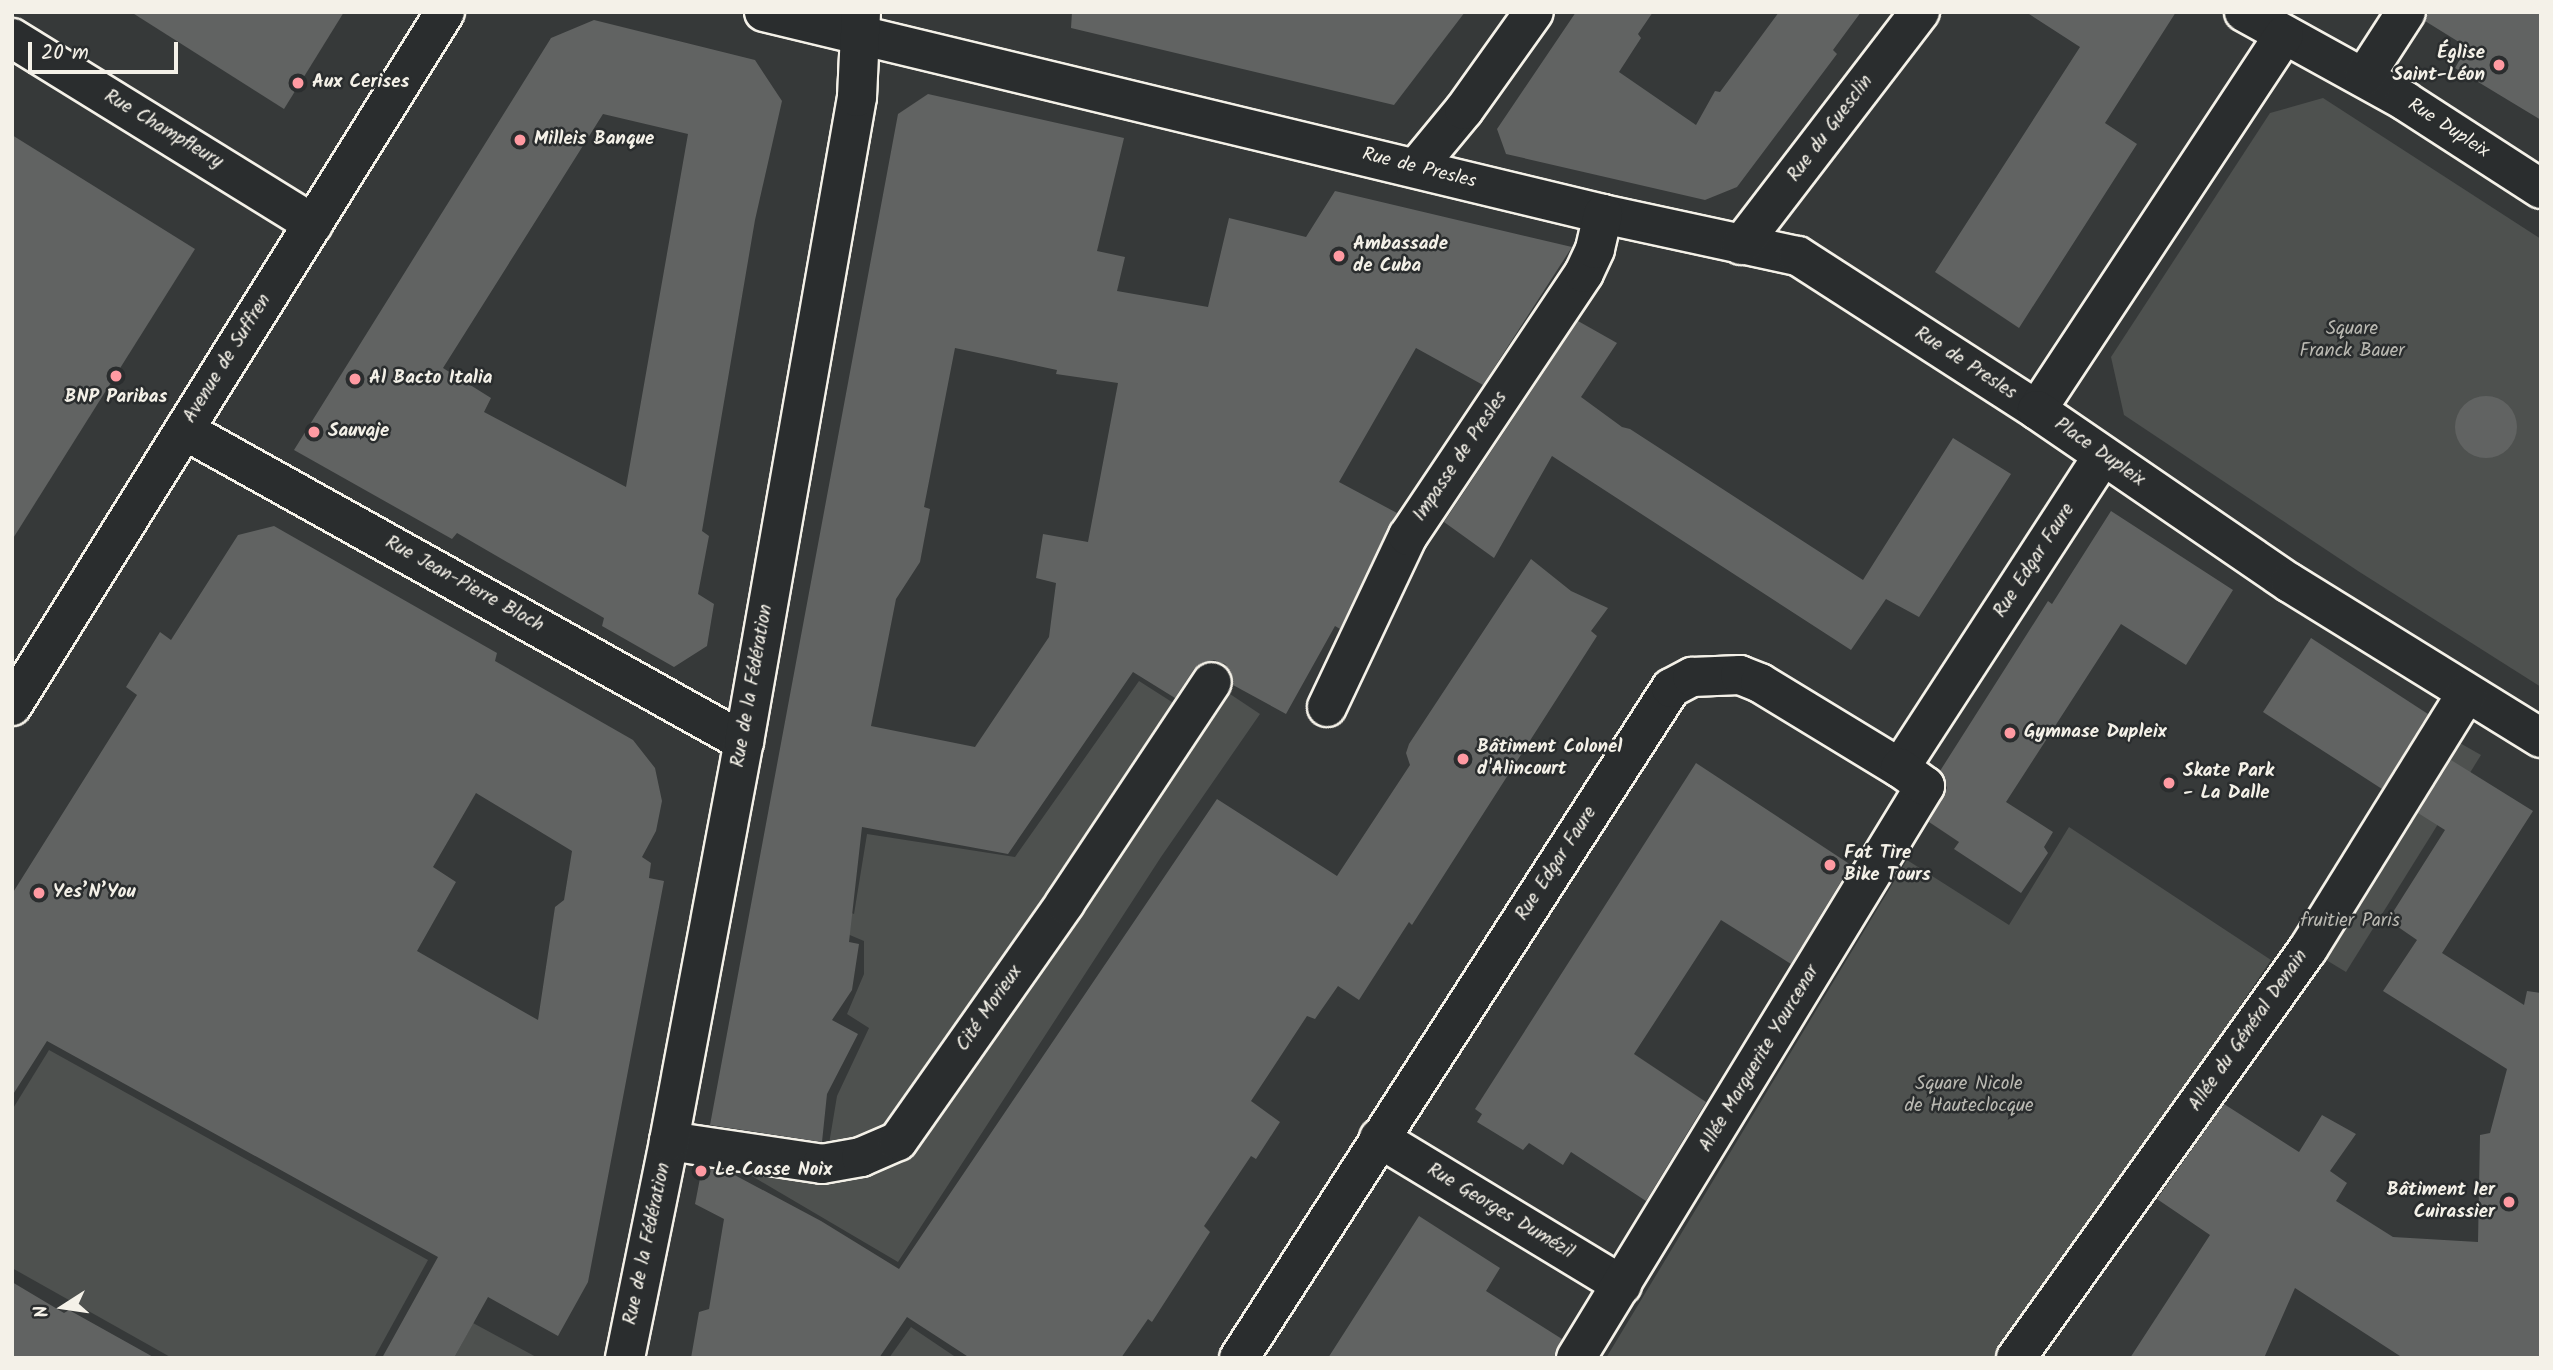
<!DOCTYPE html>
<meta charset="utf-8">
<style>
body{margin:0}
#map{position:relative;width:2553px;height:1370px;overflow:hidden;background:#363939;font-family:Kalam,sans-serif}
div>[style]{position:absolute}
.green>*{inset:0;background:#4e514f}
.building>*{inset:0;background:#616362}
.round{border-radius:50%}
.roads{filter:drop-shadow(2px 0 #f4f1e8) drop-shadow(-2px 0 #f4f1e8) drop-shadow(0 2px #f4f1e8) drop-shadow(0 -2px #f4f1e8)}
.minor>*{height:38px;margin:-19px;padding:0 19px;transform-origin:19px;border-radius:19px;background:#2a2d2e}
.major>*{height:38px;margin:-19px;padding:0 19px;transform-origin:19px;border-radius:19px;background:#2a2d2e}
.dots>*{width:19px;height:19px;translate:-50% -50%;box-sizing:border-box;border:4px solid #2a2d2e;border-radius:50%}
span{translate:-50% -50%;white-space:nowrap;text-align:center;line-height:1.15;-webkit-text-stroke:5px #2a2d2e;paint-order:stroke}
.poi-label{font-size:19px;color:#f4f1e8;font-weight:700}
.right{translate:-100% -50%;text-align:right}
.left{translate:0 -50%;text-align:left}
.street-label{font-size:19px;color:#f4f1e8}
.park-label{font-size:19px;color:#bab9b2}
.frame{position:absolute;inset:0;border:14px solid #f4f1e8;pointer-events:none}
.north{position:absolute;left:28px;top:1272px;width:70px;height:70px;-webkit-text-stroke:5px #2a2d2e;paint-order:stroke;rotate:258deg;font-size:19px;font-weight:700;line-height:28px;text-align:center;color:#f4f1e8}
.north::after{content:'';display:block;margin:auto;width:24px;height:32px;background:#f4f1e8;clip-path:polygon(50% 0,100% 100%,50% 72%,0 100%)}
.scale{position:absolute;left:28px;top:42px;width:150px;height:32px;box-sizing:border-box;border:4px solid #f4f1e8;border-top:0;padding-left:9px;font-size:21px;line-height:24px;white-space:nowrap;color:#f4f1e8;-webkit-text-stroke:5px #2a2d2e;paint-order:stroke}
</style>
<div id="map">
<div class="green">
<i style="clip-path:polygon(2323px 98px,2541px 239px,2541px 687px,2358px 571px,2124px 415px,2111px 357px,2270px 113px)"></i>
<i style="clip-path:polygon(1139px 681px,1186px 711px,1218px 686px,1260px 714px,1161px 857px,898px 1262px,728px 1162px,828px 1150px,837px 1096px,869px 1028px,847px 1014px,864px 974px,864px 941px,845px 933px,840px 908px,854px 914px,867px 834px,1015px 857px)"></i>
<i style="clip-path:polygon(2444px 734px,2481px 755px,2346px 972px,2308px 949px)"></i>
<i style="clip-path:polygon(2069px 827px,2271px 960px,2003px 1358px,1606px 1358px,1907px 860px,2009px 925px)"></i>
<i style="clip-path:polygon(49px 1050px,428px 1260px,374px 1358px,172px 1358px,12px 1268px,12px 1110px)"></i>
<i style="clip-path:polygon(473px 1323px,538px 1358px,454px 1358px)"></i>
<i style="clip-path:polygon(911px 1327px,957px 1358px,889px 1358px)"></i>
</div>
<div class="building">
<i style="clip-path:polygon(131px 12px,344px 12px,284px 109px)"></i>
<i style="clip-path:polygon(1072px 12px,1465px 12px,1394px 105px,1071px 28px)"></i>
<i style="clip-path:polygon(1576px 12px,1653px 12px,1638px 34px,1641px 38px,1619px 72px,1696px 125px,1715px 91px,1720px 92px,1779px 12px,1861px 12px,1833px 50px,1837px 54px,1737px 187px,1705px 200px,1506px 154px,1497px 129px)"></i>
<i style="clip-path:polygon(2026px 12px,2176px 12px,2105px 123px,2137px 144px,2019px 328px,1935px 272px,2080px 47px)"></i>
<i style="clip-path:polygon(2428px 12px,2541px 12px,2541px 120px,2455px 68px,2467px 47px,2425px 21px)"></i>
<i style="clip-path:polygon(evenodd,594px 20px,755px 60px,782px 101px,755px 220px,702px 531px,709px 536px,698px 594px,714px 604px,707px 646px,674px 667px,602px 626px,604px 618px,457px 533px,452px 539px,294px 450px,551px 38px,594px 20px,603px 114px,688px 134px,626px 487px,484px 412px,491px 398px,443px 368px,603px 114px)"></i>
<i style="clip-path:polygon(evenodd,928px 94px,1124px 138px,1097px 251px,1125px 257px,1117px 291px,1208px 307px,1229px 218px,1306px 237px,1335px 191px,1572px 247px,1483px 385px,1416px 348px,1339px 482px,1397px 513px,1340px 629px,1335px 626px,1286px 714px,1233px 685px,1231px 672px,1225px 664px,1214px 660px,1203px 662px,1194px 669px,1175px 698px,1133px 672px,1008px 854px,862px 827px,849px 942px,859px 944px,852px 990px,832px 1020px,858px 1034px,827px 1094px,822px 1142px,710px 1125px,898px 114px,928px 94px,955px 348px,1057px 370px,1056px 374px,1118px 383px,1088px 542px,1043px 534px,1036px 578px,1056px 583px,1049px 637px,975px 747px,871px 726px,896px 599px,920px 562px,930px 509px,924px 507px,955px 348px)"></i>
<i style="clip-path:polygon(12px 135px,195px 249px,12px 540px)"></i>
<i style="clip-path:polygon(1578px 321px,1617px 343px,1581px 397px,1622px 427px,1630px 429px,1863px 580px,1953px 438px,2011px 474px,1919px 617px,1886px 599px,1851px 650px,1552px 456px,1494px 558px,1444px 522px)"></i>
<i class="round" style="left:2455px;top:396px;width:62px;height:62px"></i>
<i style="clip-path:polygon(2111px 511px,2233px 590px,2186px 665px,2121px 624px,2006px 802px,2053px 832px,2044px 847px,2048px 853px,2021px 893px,1954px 849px,1959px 842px,1929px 822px,1947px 788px,1940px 771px,2048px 601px,2052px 604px)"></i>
<i style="clip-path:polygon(evenodd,274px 526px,497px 653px,495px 661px,633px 740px,655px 768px,662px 801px,656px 831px,642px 857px,651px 863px,649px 878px,664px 881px,588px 1282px,558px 1336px,488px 1297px,454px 1358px,382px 1358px,438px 1257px,47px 1041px,12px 1096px,12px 894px,137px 695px,126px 687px,160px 632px,171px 640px,238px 535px,274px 526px,476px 793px,572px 851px,564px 900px,555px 907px,538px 1020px,417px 951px,456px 882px,433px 867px,476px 793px)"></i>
<i style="clip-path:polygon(1531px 559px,1571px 591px,1608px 608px,1591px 631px,1597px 636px,1412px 925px,1409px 922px,1359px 1000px,1338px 986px,1315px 1019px,1307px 1016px,1251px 1101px,1280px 1122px,1256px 1159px,1251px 1156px,1204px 1226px,1210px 1232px,1152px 1322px,1148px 1319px,1121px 1358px,970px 1358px,907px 1317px,879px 1358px,691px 1358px,699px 1312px,709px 1309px,724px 1219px,695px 1204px,702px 1168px,729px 1172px,821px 1221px,899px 1269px,1217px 799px,1337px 876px,1410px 765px,1406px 753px,1409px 744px)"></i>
<i style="clip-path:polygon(2311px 638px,2428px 714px,2382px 789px,2263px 712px)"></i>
<i style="clip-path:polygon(2451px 760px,2533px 811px,2442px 953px,2524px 1005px,2527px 991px,2541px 993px,2541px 1358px,2403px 1358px,2295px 1288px,2264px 1358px,2130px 1358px,2210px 1235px,2157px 1199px,2224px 1104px,2299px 1152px,2322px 1115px,2356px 1134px,2330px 1171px,2347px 1183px,2336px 1201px,2393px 1237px,2478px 1242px,2480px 1135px,2490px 1133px,2507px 1069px,2383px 991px,2417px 940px,2388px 920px,2445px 830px,2418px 813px)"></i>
<i style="clip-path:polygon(1696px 763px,1851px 865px,1791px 964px,1721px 920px,1634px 1054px,1706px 1102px,1646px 1201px,1571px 1152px,1563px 1165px,1529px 1143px,1523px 1150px,1477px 1122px,1482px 1114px,1475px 1109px)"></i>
<i style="clip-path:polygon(1419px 1216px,1500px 1268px,1486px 1291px,1562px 1339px,1554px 1358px,1328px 1358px)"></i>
<i style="clip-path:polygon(12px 1282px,64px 1313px,69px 1310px,155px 1358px,12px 1358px)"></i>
</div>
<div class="roads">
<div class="minor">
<i style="left:764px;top:12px;width:863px;rotate:13.54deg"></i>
<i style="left:1603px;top:214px;width:199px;rotate:12.2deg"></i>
<i style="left:1798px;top:256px;width:284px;rotate:32.8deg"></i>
<i style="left:2244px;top:12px;width:184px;rotate:28.9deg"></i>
<i style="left:2405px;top:101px;width:162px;rotate:32.9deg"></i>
<i style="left:2284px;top:35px;width:449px;rotate:123.4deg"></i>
<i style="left:2037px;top:410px;width:306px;rotate:34.4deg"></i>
<i style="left:2290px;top:583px;width:295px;rotate:31.7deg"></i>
<i style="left:12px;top:38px;width:354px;rotate:31.7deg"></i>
<i style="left:2364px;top:77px;width:77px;rotate:-57.1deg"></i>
<i style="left:1416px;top:168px;width:75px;rotate:-50.4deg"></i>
<i style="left:1464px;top:110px;width:120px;rotate:-54.5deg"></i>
<i style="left:1741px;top:245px;width:294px;rotate:-52.5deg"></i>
<i style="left:184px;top:430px;width:641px;rotate:29.12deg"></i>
<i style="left:1327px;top:707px;width:189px;rotate:-64.7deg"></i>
<i style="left:1408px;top:536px;width:316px;rotate:-56.2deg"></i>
<i style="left:1584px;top:273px;width:26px;rotate:-65deg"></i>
<i style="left:1595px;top:249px;width:36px;rotate:-77deg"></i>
<i style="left:1379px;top:1138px;width:284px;rotate:31.2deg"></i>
<i style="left:669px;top:1141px;width:155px;rotate:8.5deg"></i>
<i style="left:822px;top:1164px;width:40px;rotate:-10deg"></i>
<i style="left:861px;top:1157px;width:40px;rotate:-23.4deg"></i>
<i style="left:898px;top:1141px;width:291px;rotate:-54.9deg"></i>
<i style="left:1065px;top:903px;width:265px;rotate:-56.4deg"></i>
<i style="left:625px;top:1358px;width:221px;rotate:-78.5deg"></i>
<i style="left:669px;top:1141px;width:406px;rotate:-79.4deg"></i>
<i style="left:744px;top:742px;width:655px;rotate:-80.06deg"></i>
<i style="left:857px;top:97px;width:85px;rotate:-87.3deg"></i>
<i style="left:1239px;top:1358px;width:797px;rotate:-57.19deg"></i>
<i style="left:1671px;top:688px;width:24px;rotate:-28deg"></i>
<i style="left:1692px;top:677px;width:48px;rotate:-2.4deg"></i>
<i style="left:1740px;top:675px;width:22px;rotate:22deg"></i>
<i style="left:1760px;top:683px;width:164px;rotate:31.3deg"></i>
<i style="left:1900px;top:768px;width:372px;rotate:-57deg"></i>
<i style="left:1576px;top:1358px;width:670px;rotate:-58.61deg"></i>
<i style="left:1925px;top:786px;width:31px;rotate:-144deg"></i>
<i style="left:2016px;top:1358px;width:503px;rotate:-54.48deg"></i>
<i style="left:2308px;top:949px;width:301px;rotate:-58.2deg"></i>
</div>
<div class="major">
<i style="left:12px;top:706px;width:818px;rotate:-58.04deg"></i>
</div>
</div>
<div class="dots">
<i style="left:2499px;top:65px;background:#ff9aa2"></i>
<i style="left:298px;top:83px;background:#ff9aa2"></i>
<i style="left:520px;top:140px;background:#ff9aa2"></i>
<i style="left:1339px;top:256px;background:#ff9aa2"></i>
<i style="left:116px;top:376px;background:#ff9aa2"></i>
<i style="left:355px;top:379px;background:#ff9aa2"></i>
<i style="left:314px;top:432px;background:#ff9aa2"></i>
<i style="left:2010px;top:733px;background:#ff9aa2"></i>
<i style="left:1463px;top:759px;background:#ff9aa2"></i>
<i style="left:2169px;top:783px;background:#ff9aa2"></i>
<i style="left:1830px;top:865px;background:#ff9aa2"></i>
<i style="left:39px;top:893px;background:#ff9aa2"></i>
<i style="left:701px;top:1171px;background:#ff9aa2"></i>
<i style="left:2509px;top:1202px;background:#ff9aa2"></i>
</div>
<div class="poi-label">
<span class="right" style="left:2485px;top:65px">Église<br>Saint-Léon</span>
<span class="left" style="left:312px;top:83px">Aux Cerises</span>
<span class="left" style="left:534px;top:140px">Milleis Banque</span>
<span class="left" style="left:1353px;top:256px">Ambassade<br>de Cuba</span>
<span class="left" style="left:369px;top:379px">Al Bacto Italia</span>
<span style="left:116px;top:398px">BNP Paribas</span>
<span class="left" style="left:328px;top:432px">Sauvaje</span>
<span class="left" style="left:2024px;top:733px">Gymnase Dupleix</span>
<span class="left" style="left:1477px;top:759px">Bâtiment Colonel<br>d'Alincourt</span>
<span class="left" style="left:2183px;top:783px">Skate Park<br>- La Dalle</span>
<span class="left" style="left:1844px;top:865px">Fat Tire<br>Bike Tours</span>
<span class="left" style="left:53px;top:893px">Yes’N’You</span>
<span class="left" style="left:715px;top:1171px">Le Casse Noix</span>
<span class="right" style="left:2495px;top:1202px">Bâtiment 1er<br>Cuirassier</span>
</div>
<div class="street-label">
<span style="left:1831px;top:129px;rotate:-53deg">Rue du Guesclin</span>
<span style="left:2448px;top:129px;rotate:33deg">Rue Dupleix</span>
<span style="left:163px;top:130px;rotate:31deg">Rue Champfleury</span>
<span style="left:1419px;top:169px;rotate:14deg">Rue de Presles</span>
<span style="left:228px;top:359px;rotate:-58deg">Avenue de Suffren</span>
<span style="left:1965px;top:364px;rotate:33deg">Rue de Presles</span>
<span style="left:2099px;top:453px;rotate:35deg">Place Dupleix</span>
<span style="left:1461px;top:457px;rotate:-56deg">Impasse de Presles</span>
<span style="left:2035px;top:561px;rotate:-57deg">Rue Edgar Faure</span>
<span style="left:464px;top:585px;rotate:29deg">Rue Jean-Pierre Bloch</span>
<span style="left:753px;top:686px;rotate:-80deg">Rue de la Fédération</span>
<span style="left:1557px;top:864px;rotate:-57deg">Rue Edgar Faure</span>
<span style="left:990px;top:1009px;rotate:-55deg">Cité Morieux</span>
<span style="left:2249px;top:1031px;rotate:-55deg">Allée du Général Denain</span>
<span style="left:1760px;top:1059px;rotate:-59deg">Allée Marguerite Yourcenar</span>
<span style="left:1500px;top:1212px;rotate:31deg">Rue Georges Dumézil</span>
<span style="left:648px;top:1244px;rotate:-78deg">Rue de la Fédération</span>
</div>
<div class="park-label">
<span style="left:2352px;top:341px">Square<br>Franck Bauer</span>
<span style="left:2350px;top:922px">fruitier Paris</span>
<span style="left:1969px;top:1096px">Square Nicole<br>de Hauteclocque</span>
</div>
<div class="frame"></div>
<div class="north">N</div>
<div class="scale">20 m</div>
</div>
